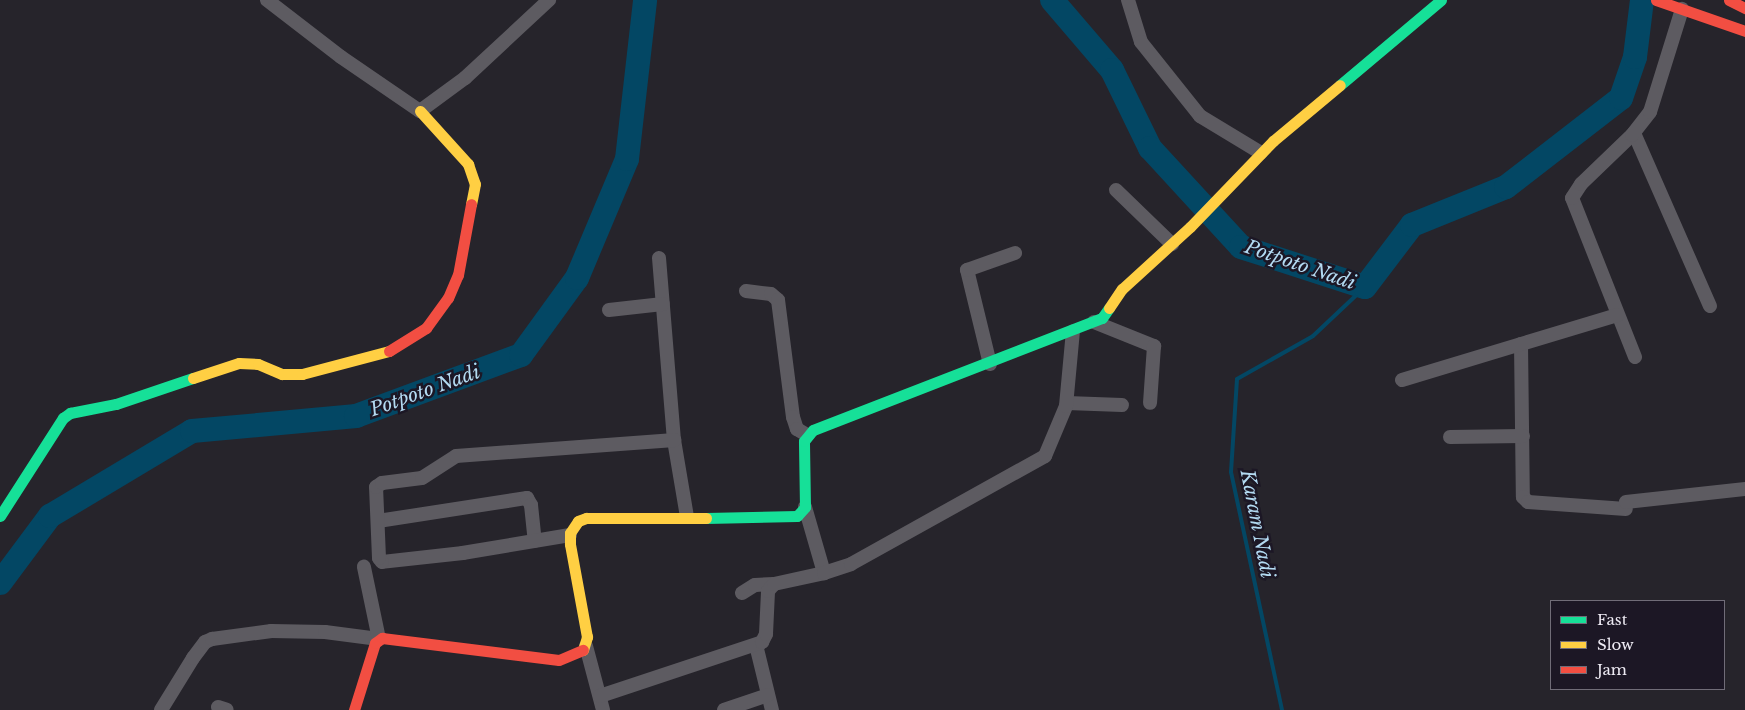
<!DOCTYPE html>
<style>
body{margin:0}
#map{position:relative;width:1745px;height:710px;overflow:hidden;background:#26242b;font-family:"Libre Baskerville",serif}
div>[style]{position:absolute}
.stream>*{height:4px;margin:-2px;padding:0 2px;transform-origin:2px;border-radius:2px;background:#034764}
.river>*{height:24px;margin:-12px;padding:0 12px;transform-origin:12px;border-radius:12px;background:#034764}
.street>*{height:14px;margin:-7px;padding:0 7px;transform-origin:7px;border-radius:7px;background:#5d5b61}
.fast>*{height:11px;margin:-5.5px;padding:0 5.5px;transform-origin:5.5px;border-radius:5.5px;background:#16e098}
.slow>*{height:11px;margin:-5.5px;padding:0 5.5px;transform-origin:5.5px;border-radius:5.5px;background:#ffcf43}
.jam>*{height:11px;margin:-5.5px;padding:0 5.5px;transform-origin:5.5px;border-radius:5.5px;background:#f24e42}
span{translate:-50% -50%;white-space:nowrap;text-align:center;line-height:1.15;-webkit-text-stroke:5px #1c1725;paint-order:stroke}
.water-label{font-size:19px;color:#b3daf2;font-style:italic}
.legend{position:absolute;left:1550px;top:600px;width:175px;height:90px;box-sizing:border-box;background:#1c1725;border:1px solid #706c78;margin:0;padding:6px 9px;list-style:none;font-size:15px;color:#eeebf4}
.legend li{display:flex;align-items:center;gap:10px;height:25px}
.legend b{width:25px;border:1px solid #706c78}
</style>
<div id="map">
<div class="stream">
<i style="left:1282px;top:710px;width:243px;rotate:-102.1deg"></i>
<i style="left:1231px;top:472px;width:93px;rotate:-86.3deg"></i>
<i style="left:1237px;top:379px;width:87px;rotate:-29.5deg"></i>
<i style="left:1313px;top:336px;width:71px;rotate:-43.3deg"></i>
</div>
<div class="river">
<i style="left:1052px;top:0;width:92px;rotate:49.4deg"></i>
<i style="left:1112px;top:70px;width:87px;rotate:64deg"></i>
<i style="left:1150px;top:148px;width:134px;rotate:47.4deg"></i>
<i style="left:1241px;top:247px;width:130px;rotate:17.9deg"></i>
<i style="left:1365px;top:287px;width:78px;rotate:-52.8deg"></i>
<i style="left:1412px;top:225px;width:101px;rotate:-22deg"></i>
<i style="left:1506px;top:187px;width:145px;rotate:-37.7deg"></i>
<i style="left:1621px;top:98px;width:43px;rotate:-71.1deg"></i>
<i style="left:1635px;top:57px;width:57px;rotate:-83deg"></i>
<i style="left:0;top:583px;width:84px;rotate:-53.3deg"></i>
<i style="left:50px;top:516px;width:165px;rotate:-30.9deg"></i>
<i style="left:192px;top:431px;width:165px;rotate:-5.2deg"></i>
<i style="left:356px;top:416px;width:176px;rotate:-20.3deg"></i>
<i style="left:521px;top:355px;width:95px;rotate:-54deg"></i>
<i style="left:577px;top:278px;width:129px;rotate:-67.2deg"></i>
<i style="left:627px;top:159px;width:160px;rotate:-83.5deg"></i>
</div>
<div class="street">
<i style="left:267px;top:0;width:93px;rotate:37.6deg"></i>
<i style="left:341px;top:57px;width:96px;rotate:34.4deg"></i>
<i style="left:420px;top:111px;width:56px;rotate:-36.3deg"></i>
<i style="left:465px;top:78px;width:115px;rotate:-42.9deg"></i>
<i style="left:1128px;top:0;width:44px;rotate:72.8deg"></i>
<i style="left:1141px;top:42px;width:95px;rotate:51.4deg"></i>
<i style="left:1200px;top:116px;width:71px;rotate:31.2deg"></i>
<i style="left:1634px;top:133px;width:189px;rotate:66.3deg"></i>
<i style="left:1116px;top:190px;width:78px;rotate:44deg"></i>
<i style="left:659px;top:258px;width:183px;rotate:85.3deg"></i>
<i style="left:674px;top:440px;width:78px;rotate:80.4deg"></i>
<i style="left:746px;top:291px;width:25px;rotate:7deg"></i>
<i style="left:771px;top:294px;width:9px;rotate:41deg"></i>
<i style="left:778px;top:300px;width:118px;rotate:82.7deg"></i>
<i style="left:793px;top:417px;width:13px;rotate:72deg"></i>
<i style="left:797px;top:429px;width:12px;rotate:31deg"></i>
<i style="left:609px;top:310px;width:54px;rotate:-6.3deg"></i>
<i style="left:1094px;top:322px;width:65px;rotate:21.8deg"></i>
<i style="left:1154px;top:346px;width:57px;rotate:94deg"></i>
<i style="left:1521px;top:344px;width:153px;rotate:89.3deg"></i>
<i style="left:1523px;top:497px;width:7px;rotate:45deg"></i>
<i style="left:1528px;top:502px;width:98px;rotate:4.1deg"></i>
<i style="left:1635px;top:357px;width:171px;rotate:-111.6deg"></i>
<i style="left:1572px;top:198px;width:17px;rotate:-57deg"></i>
<i style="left:1581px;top:184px;width:71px;rotate:-43.9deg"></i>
<i style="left:1632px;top:135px;width:29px;rotate:-52deg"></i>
<i style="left:1650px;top:112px;width:108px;rotate:-72.7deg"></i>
<i style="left:990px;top:364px;width:97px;rotate:-103.7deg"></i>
<i style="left:967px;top:270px;width:51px;rotate:-19.5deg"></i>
<i style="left:1402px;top:380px;width:225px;rotate:-16.8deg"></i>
<i style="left:1067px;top:403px;width:55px;rotate:2.1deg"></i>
<i style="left:1450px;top:437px;width:73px;rotate:-0.8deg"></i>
<i style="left:1626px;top:502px;width:120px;rotate:-6.2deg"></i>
<i style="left:805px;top:507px;width:69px;rotate:73.9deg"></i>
<i style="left:378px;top:521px;width:151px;rotate:-8.8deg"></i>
<i style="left:527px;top:498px;width:8px;rotate:60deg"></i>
<i style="left:531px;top:505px;width:36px;rotate:84deg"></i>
<i style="left:570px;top:535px;width:109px;rotate:170.5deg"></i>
<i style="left:463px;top:553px;width:81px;rotate:173.7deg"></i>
<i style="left:382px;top:562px;width:5px;rotate:-127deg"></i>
<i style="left:379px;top:558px;width:71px;rotate:-92.4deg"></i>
<i style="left:376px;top:487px;width:7px;rotate:-34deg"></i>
<i style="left:382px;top:483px;width:40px;rotate:-7.1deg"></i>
<i style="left:422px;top:478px;width:40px;rotate:-32.9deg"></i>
<i style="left:456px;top:456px;width:219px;rotate:-4.2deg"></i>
<i style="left:742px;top:593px;width:15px;rotate:-32deg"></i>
<i style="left:755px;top:585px;width:19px;rotate:-3deg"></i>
<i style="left:756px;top:645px;width:67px;rotate:76.2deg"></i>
<i style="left:586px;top:646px;width:66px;rotate:75.1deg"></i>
<i style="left:600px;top:696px;width:171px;rotate:-18.4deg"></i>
<i style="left:762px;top:642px;width:9px;rotate:-63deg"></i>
<i style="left:766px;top:634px;width:43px;rotate:-87.3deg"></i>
<i style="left:768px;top:591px;width:9px;rotate:-49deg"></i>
<i style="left:774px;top:584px;width:51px;rotate:-12.4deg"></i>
<i style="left:824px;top:573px;width:28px;rotate:-18deg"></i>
<i style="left:851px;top:564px;width:222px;rotate:-29.1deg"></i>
<i style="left:1045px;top:456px;width:54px;rotate:-67.2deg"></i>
<i style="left:1066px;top:406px;width:75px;rotate:-84.7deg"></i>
<i style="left:218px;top:707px;width:9px;rotate:18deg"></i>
<i style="left:161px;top:710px;width:61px;rotate:-58.4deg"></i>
<i style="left:193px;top:658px;width:20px;rotate:-53deg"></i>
<i style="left:205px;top:642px;width:8px;rotate:-23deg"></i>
<i style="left:212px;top:639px;width:60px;rotate:-7.7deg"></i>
<i style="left:271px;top:631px;width:54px;rotate:1.1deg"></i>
<i style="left:325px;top:632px;width:54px;rotate:7.4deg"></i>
<i style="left:379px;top:639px;width:74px;rotate:-101.8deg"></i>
<i style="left:724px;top:710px;width:46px;rotate:-18.8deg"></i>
</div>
<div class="fast">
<i style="left:1340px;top:85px;width:132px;rotate:-40.1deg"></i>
<i style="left:0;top:516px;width:117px;rotate:-57.3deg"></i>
<i style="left:63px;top:418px;width:9px;rotate:-36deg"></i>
<i style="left:70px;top:413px;width:47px;rotate:-11.1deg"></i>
<i style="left:116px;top:404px;width:81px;rotate:-18.7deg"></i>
<i style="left:706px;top:518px;width:91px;rotate:-1.3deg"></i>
<i style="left:797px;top:516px;width:12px;rotate:-48deg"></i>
<i style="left:805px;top:507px;width:66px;rotate:-90.9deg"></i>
<i style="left:804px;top:441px;width:14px;rotate:-51deg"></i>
<i style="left:813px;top:430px;width:310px;rotate:-21.2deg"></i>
<i style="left:1102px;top:318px;width:12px;rotate:-55deg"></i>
</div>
<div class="slow">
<i style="left:420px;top:111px;width:72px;rotate:47.8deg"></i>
<i style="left:468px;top:164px;width:21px;rotate:71deg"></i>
<i style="left:475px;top:184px;width:20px;rotate:101deg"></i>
<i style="left:1109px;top:308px;width:23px;rotate:-56deg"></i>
<i style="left:1122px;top:289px;width:92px;rotate:-42.4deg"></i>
<i style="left:1190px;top:227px;width:120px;rotate:-46deg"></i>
<i style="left:1273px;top:141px;width:87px;rotate:-39.9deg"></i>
<i style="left:193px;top:378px;width:48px;rotate:-18.1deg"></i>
<i style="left:239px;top:363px;width:19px;rotate:3deg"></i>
<i style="left:258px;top:364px;width:26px;rotate:23deg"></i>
<i style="left:282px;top:374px;width:20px"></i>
<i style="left:302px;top:374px;width:90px;rotate:-14.8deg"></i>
<i style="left:583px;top:650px;width:14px;rotate:-73deg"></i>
<i style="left:587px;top:637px;width:95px;rotate:-100.4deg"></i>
<i style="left:570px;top:544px;width:11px;rotate:-90deg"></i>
<i style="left:570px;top:533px;width:14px;rotate:-56deg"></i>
<i style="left:578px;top:521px;width:9px;rotate:-21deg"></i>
<i style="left:586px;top:518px;width:120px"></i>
</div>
<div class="jam">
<i style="left:1656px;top:0;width:94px;rotate:19.2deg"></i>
<i style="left:1729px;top:0;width:18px;rotate:27deg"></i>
<i style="left:389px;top:351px;width:44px;rotate:-31.9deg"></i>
<i style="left:426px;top:328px;width:37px;rotate:-54deg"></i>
<i style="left:448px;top:298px;width:25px;rotate:-67deg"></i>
<i style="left:458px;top:275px;width:72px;rotate:-79.6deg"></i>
<i style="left:354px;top:710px;width:70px;rotate:-72.6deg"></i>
<i style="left:375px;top:643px;width:9px;rotate:-36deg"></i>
<i style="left:382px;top:638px;width:178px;rotate:7.1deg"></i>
<i style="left:559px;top:660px;width:26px;rotate:-23deg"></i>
</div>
<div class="water-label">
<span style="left:1300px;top:265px;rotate:19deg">Potpoto Nadi</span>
<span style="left:425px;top:391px;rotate:-20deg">Potpoto Nadi</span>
<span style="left:1257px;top:524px;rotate:79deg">Karam Nadi</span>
</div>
<ul class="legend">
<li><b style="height:6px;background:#16e098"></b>Fast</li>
<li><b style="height:6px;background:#ffcf43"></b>Slow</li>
<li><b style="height:6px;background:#f24e42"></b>Jam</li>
</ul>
</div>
